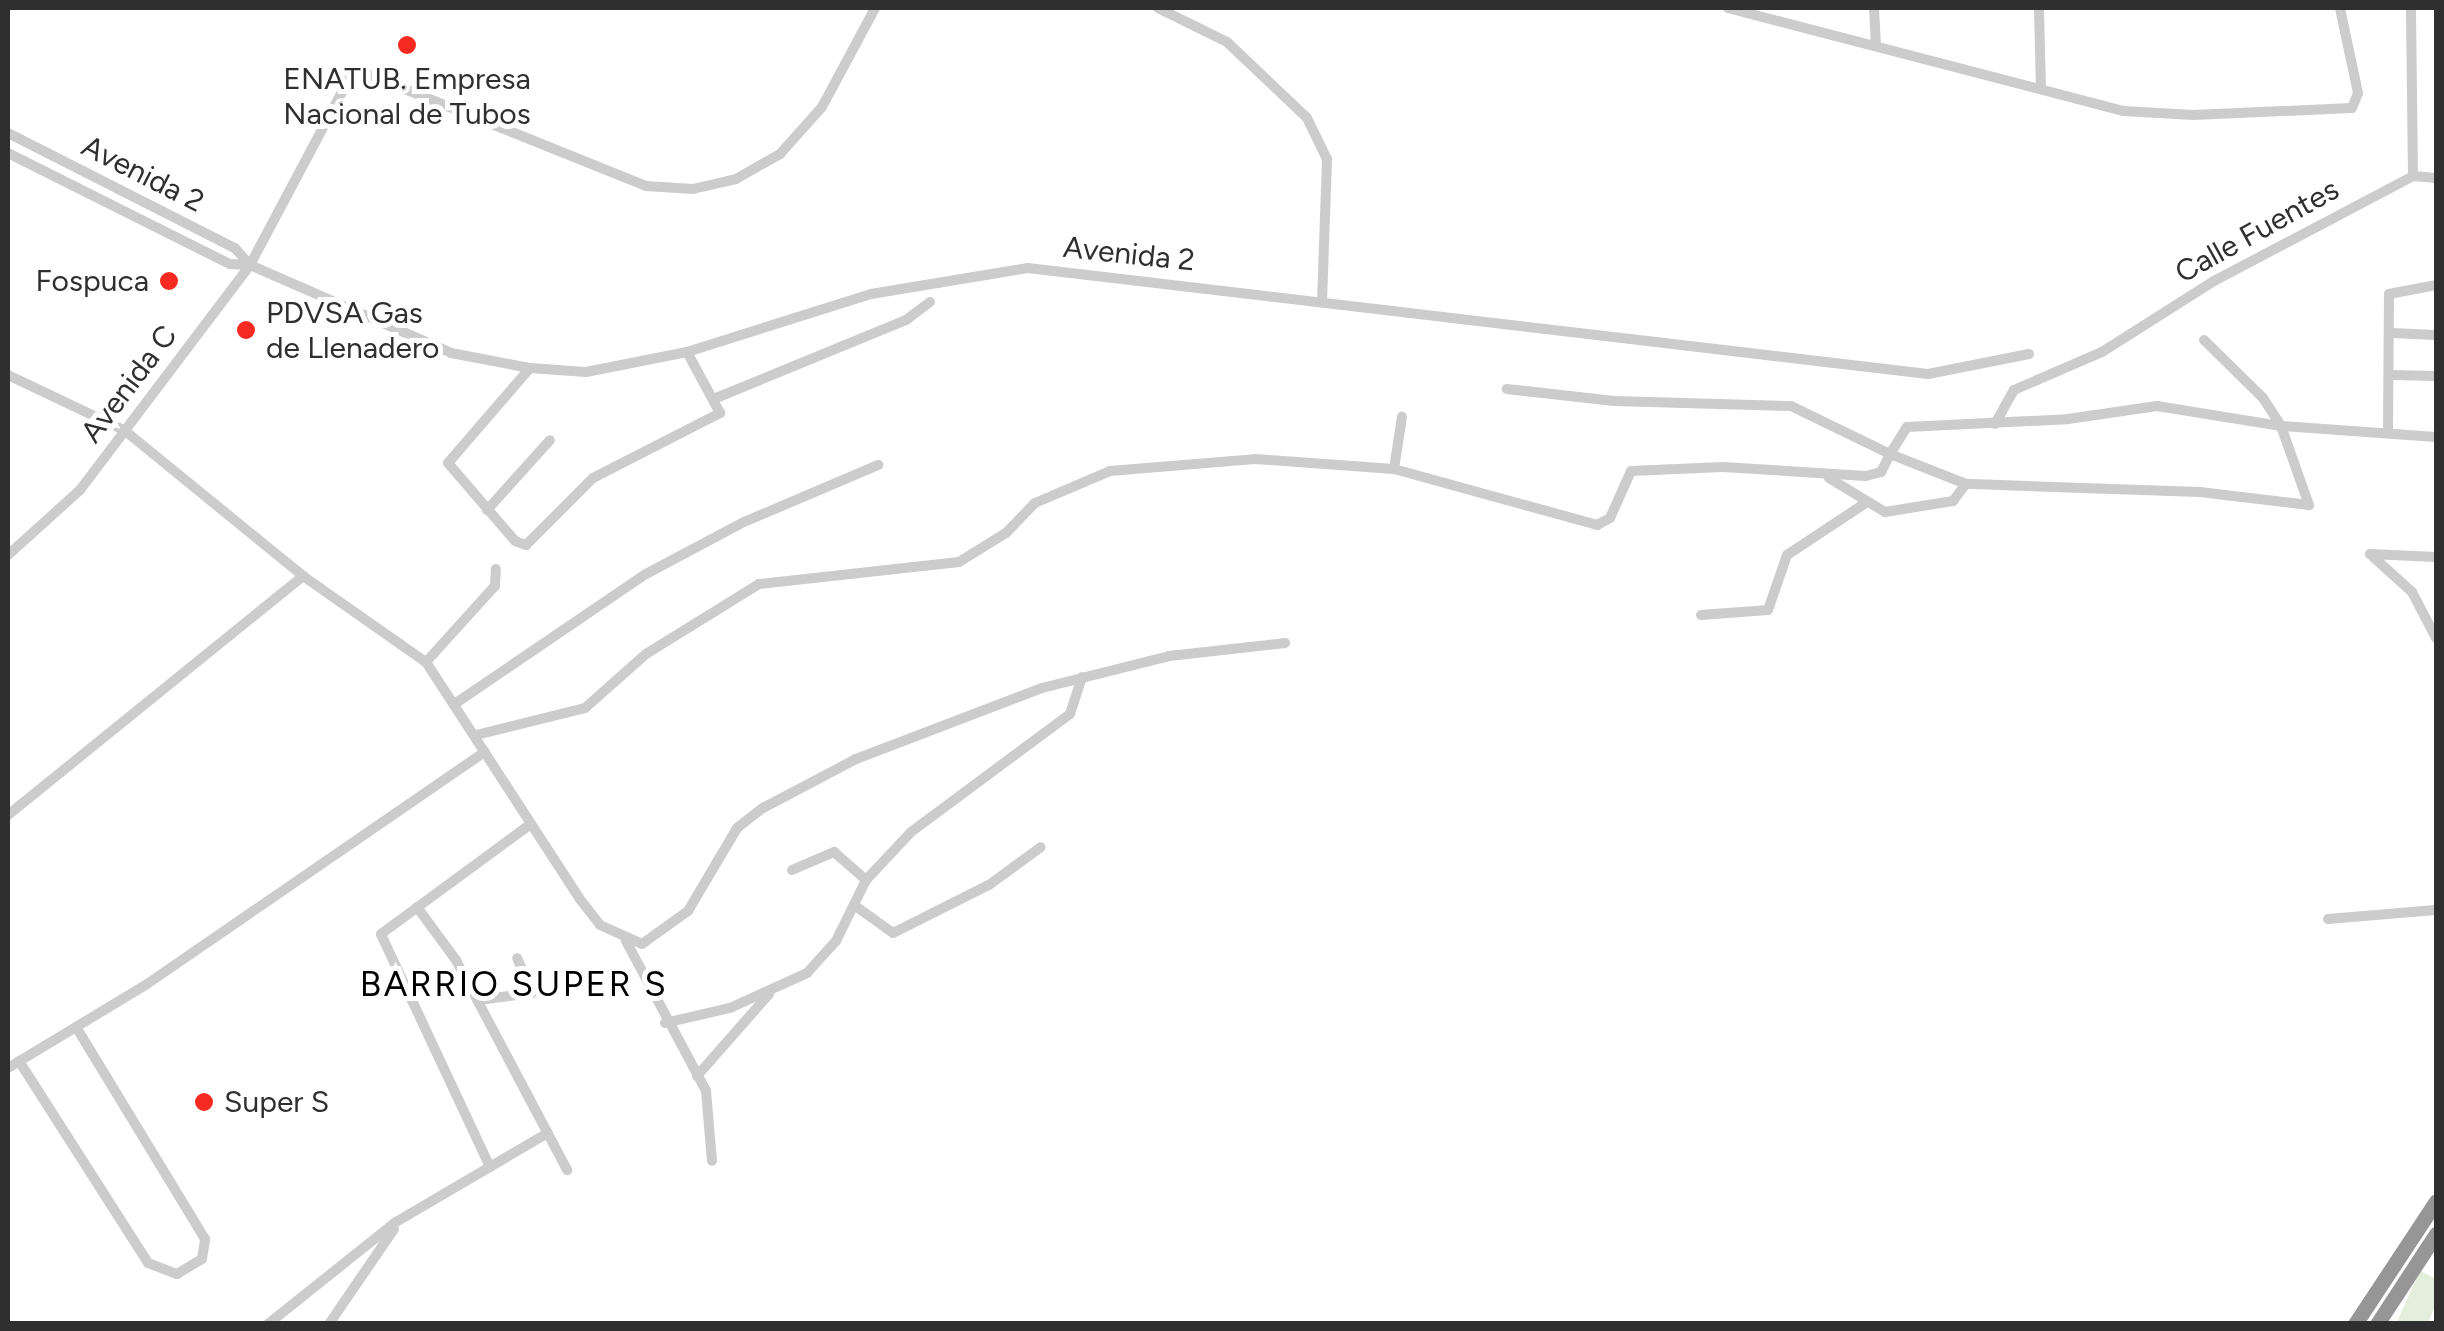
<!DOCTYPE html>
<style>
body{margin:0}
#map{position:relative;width:2444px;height:1331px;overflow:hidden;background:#fff;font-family:Figtree,sans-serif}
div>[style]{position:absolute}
.green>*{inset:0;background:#e3eedc}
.minor>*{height:10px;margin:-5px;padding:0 5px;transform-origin:5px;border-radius:5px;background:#ccc}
.highway>*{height:15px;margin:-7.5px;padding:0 7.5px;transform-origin:7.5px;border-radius:7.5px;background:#969696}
.dots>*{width:28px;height:28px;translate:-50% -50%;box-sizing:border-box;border:5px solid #fff;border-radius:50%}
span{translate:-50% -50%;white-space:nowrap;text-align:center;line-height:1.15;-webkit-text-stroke:10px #fff;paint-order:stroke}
.poi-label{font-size:30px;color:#2f2f2f}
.right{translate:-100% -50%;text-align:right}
.left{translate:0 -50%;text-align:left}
.street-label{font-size:30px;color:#2f2f2f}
.quarter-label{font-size:35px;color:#000;letter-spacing:2.5px}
.frame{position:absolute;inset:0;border:10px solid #2f2f2f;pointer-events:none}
</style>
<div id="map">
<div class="green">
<i style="clip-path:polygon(2420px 1271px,2436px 1279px,2436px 1304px,2428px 1323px,2396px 1324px)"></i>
</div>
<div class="minor">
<i style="left:1158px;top:8px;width:77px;rotate:26.2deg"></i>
<i style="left:1227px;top:42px;width:110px;rotate:43.5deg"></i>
<i style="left:1307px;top:118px;width:46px;rotate:64deg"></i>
<i style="left:1327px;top:159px;width:142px;rotate:92deg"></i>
<i style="left:1728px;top:8px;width:409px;rotate:14.6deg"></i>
<i style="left:2124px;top:111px;width:69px;rotate:3.3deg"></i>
<i style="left:2193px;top:115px;width:159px;rotate:-2.5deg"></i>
<i style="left:2352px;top:108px;width:16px;rotate:-68deg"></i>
<i style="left:2358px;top:93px;width:87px;rotate:-102deg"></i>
<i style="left:1874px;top:8px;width:35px;rotate:87deg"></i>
<i style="left:2039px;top:8px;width:81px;rotate:88.6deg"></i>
<i style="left:8px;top:133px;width:254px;rotate:26.9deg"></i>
<i style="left:235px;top:248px;width:23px;rotate:49deg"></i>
<i style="left:8px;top:153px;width:248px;rotate:26.6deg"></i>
<i style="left:230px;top:264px;width:20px;rotate:3deg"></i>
<i style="left:250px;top:265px;width:219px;rotate:23.6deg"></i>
<i style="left:451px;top:353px;width:80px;rotate:10.8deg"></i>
<i style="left:530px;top:368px;width:56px;rotate:4.1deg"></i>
<i style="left:586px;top:372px;width:103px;rotate:-11.2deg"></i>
<i style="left:687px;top:352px;width:193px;rotate:-17.5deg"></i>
<i style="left:871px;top:294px;width:159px;rotate:-9.4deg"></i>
<i style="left:1028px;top:268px;width:906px;rotate:6.72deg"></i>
<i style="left:1928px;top:374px;width:103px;rotate:-11.2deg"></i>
<i style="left:2413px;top:176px;width:23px;rotate:5deg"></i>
<i style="left:2392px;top:333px;width:44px;rotate:2.6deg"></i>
<i style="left:2204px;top:340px;width:83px;rotate:44.5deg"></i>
<i style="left:2263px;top:398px;width:33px;rotate:57deg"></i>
<i style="left:2281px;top:426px;width:84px;rotate:70.5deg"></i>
<i style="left:2309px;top:505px;width:110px;rotate:-173.2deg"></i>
<i style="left:2200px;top:492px;width:234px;rotate:-178deg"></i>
<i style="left:1966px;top:484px;width:82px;rotate:-158.5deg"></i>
<i style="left:1890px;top:454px;width:32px;rotate:-58deg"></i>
<i style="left:1907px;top:427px;width:161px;rotate:-2.8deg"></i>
<i style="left:2068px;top:419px;width:90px;rotate:-8.3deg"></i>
<i style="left:2157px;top:406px;width:126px;rotate:9.2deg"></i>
<i style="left:2281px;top:426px;width:155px;rotate:4.1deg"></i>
<i style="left:530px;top:368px;width:125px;rotate:130.8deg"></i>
<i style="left:448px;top:463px;width:103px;rotate:49.3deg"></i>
<i style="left:515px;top:541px;width:12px;rotate:20deg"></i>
<i style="left:526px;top:545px;width:95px;rotate:-45deg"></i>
<i style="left:593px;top:478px;width:143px;rotate:-27.1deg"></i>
<i style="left:720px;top:413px;width:69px;rotate:-118.4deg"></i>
<i style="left:8px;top:375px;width:128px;rotate:25.4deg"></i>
<i style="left:124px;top:430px;width:231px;rotate:39.2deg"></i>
<i style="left:303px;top:576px;width:150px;rotate:35deg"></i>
<i style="left:426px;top:662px;width:281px;rotate:57deg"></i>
<i style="left:579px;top:898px;width:34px;rotate:52deg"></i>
<i style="left:600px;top:925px;width:46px;rotate:24.3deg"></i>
<i style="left:642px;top:944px;width:57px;rotate:-35.7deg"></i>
<i style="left:688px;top:911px;width:96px;rotate:-59.4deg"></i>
<i style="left:737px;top:828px;width:33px;rotate:-38deg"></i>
<i style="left:763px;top:808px;width:105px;rotate:-27.8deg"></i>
<i style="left:856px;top:759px;width:199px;rotate:-20.9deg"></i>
<i style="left:1042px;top:688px;width:131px;rotate:-14.1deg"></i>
<i style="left:1169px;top:656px;width:117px;rotate:-6.4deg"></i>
<i style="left:2391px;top:375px;width:45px;rotate:1.3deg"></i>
<i style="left:716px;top:398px;width:205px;rotate:-22.3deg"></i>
<i style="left:906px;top:320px;width:30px;rotate:-37deg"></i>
<i style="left:1995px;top:424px;width:39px;rotate:-61deg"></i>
<i style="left:2014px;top:390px;width:96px;rotate:-23.4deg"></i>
<i style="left:2102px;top:352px;width:133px;rotate:-32.4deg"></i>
<i style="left:2214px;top:281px;width:225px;rotate:-27.8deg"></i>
<i style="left:2413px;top:176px;width:168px;rotate:-90.7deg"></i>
<i style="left:2388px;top:432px;width:138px;rotate:-89.6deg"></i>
<i style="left:2389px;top:294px;width:48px;rotate:-10.8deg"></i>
<i style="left:1394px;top:469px;width:53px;rotate:-81.3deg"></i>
<i style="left:1829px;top:478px;width:66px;rotate:31.3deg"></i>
<i style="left:1885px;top:512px;width:69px;rotate:-9.2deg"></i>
<i style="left:1953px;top:501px;width:21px;rotate:-53deg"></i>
<i style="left:487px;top:510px;width:94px;rotate:-48deg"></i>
<i style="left:8px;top:555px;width:97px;rotate:-42.1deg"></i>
<i style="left:80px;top:490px;width:282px;rotate:-52.9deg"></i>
<i style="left:250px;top:265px;width:211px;rotate:-62deg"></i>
<i style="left:349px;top:79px;width:14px;rotate:-36deg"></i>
<i style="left:360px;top:71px;width:308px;rotate:21.9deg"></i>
<i style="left:646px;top:186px;width:47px;rotate:3.7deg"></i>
<i style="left:693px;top:189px;width:44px;rotate:-13.1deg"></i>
<i style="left:736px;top:179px;width:51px;rotate:-29.6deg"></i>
<i style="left:780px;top:154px;width:63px;rotate:-48.2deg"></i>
<i style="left:822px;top:107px;width:112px;rotate:-61.8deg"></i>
<i style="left:2436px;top:557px;width:66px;rotate:-177.4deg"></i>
<i style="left:2370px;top:554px;width:57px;rotate:42.1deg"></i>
<i style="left:2412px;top:592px;width:52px;rotate:62.4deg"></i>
<i style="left:1701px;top:615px;width:67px;rotate:-4.3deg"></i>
<i style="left:1768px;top:610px;width:58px;rotate:-70.9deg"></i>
<i style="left:1787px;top:555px;width:92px;rotate:-33.5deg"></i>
<i style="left:426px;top:662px;width:103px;rotate:-47.8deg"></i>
<i style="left:495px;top:586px;width:17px;rotate:-87deg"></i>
<i style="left:456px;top:703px;width:230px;rotate:-34.2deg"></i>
<i style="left:646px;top:574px;width:111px;rotate:-28deg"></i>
<i style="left:744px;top:522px;width:146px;rotate:-23deg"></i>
<i style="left:476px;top:735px;width:112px;rotate:-13.9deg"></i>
<i style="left:585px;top:708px;width:81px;rotate:-41.5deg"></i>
<i style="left:646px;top:654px;width:133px;rotate:-31.8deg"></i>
<i style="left:759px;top:584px;width:201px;rotate:-6.3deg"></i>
<i style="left:959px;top:562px;width:55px;rotate:-31.7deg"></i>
<i style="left:1006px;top:533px;width:42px;rotate:-46deg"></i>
<i style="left:1035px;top:503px;width:82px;rotate:-23.1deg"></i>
<i style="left:1110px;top:471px;width:145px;rotate:-4.7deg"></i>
<i style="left:1255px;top:459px;width:139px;rotate:4.1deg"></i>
<i style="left:1394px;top:469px;width:211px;rotate:15.4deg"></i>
<i style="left:1597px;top:525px;width:15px;rotate:-28deg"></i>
<i style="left:1610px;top:518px;width:51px;rotate:-65.9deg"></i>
<i style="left:1631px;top:471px;width:92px;rotate:-2.5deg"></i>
<i style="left:1723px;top:467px;width:143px;rotate:3.6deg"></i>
<i style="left:1866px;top:476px;width:16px;rotate:-15deg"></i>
<i style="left:1881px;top:472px;width:20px;rotate:-63deg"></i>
<i style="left:1890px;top:454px;width:110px;rotate:-154.1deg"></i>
<i style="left:1791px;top:406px;width:177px;rotate:-178.4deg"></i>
<i style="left:1614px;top:401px;width:108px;rotate:-173.6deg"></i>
<i style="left:8px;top:815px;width:380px;rotate:-39deg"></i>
<i style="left:792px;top:870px;width:46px;rotate:-23.2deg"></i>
<i style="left:834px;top:852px;width:43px;rotate:41.2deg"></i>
<i style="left:854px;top:905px;width:48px;rotate:35.7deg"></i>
<i style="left:893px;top:933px;width:107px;rotate:-26.6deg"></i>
<i style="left:989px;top:885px;width:64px;rotate:-36.2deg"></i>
<i style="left:417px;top:907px;width:66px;rotate:53.7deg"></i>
<i style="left:456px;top:960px;width:238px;rotate:62.1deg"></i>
<i style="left:2328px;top:919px;width:108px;rotate:-4.8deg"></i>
<i style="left:626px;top:941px;width:170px;rotate:61.9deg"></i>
<i style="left:706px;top:1091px;width:70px;rotate:85.1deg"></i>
<i style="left:478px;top:1000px;width:54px;rotate:-7.4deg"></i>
<i style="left:532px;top:993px;width:38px;rotate:-113deg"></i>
<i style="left:665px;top:1023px;width:67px;rotate:-13deg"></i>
<i style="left:730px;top:1008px;width:85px;rotate:-24.4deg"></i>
<i style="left:807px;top:973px;width:43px;rotate:-47.8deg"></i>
<i style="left:836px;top:941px;width:68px;rotate:-63.8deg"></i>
<i style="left:866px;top:880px;width:66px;rotate:-46.8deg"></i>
<i style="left:911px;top:832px;width:198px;rotate:-36.6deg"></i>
<i style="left:1070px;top:714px;width:39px;rotate:-72deg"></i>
<i style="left:19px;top:1061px;width:240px;rotate:57.4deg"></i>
<i style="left:148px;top:1263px;width:31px;rotate:21deg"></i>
<i style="left:177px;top:1274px;width:29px;rotate:-31deg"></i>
<i style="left:202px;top:1259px;width:20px;rotate:-81deg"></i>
<i style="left:205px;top:1239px;width:248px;rotate:-121.3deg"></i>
<i style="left:8px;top:1068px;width:162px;rotate:-31.1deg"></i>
<i style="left:147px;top:984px;width:410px;rotate:-34.5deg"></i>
<i style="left:697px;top:1076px;width:109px;rotate:-48.7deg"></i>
<i style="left:490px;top:1167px;width:257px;rotate:-115.1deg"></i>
<i style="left:381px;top:934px;width:186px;rotate:-36.3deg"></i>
<i style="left:268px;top:1324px;width:164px;rotate:-38.6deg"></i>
<i style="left:396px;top:1222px;width:176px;rotate:-30.4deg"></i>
<i style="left:329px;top:1324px;width:115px;rotate:-55.6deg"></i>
</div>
<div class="highway">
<i style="left:2355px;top:1324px;width:147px;rotate:-56.6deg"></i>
<i style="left:2377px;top:1324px;width:108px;rotate:-56.8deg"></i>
</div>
<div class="dots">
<i style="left:407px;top:45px;background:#f62a21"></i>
<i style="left:169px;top:281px;background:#f62a21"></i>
<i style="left:246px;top:330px;background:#f62a21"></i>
<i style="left:204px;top:1102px;background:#f62a21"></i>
</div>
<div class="poi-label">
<span style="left:407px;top:96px">ENATUB. Empresa<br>Nacional de Tubos</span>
<span class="right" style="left:149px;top:281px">Fospuca</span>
<span class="left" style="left:266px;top:330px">PDVSA Gas<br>de Llenadero</span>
<span class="left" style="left:224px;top:1102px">Super S</span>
</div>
<div class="street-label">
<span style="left:143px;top:174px;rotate:27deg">Avenida 2</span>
<span style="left:2257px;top:231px;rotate:-29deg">Calle Fuentes</span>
<span style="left:1129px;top:254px;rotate:6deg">Avenida 2</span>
<span style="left:129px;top:384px;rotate:-53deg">Avenida C</span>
</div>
<div class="quarter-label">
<span style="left:514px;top:984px">BARRIO SUPER S</span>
</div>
<div class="frame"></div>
</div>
